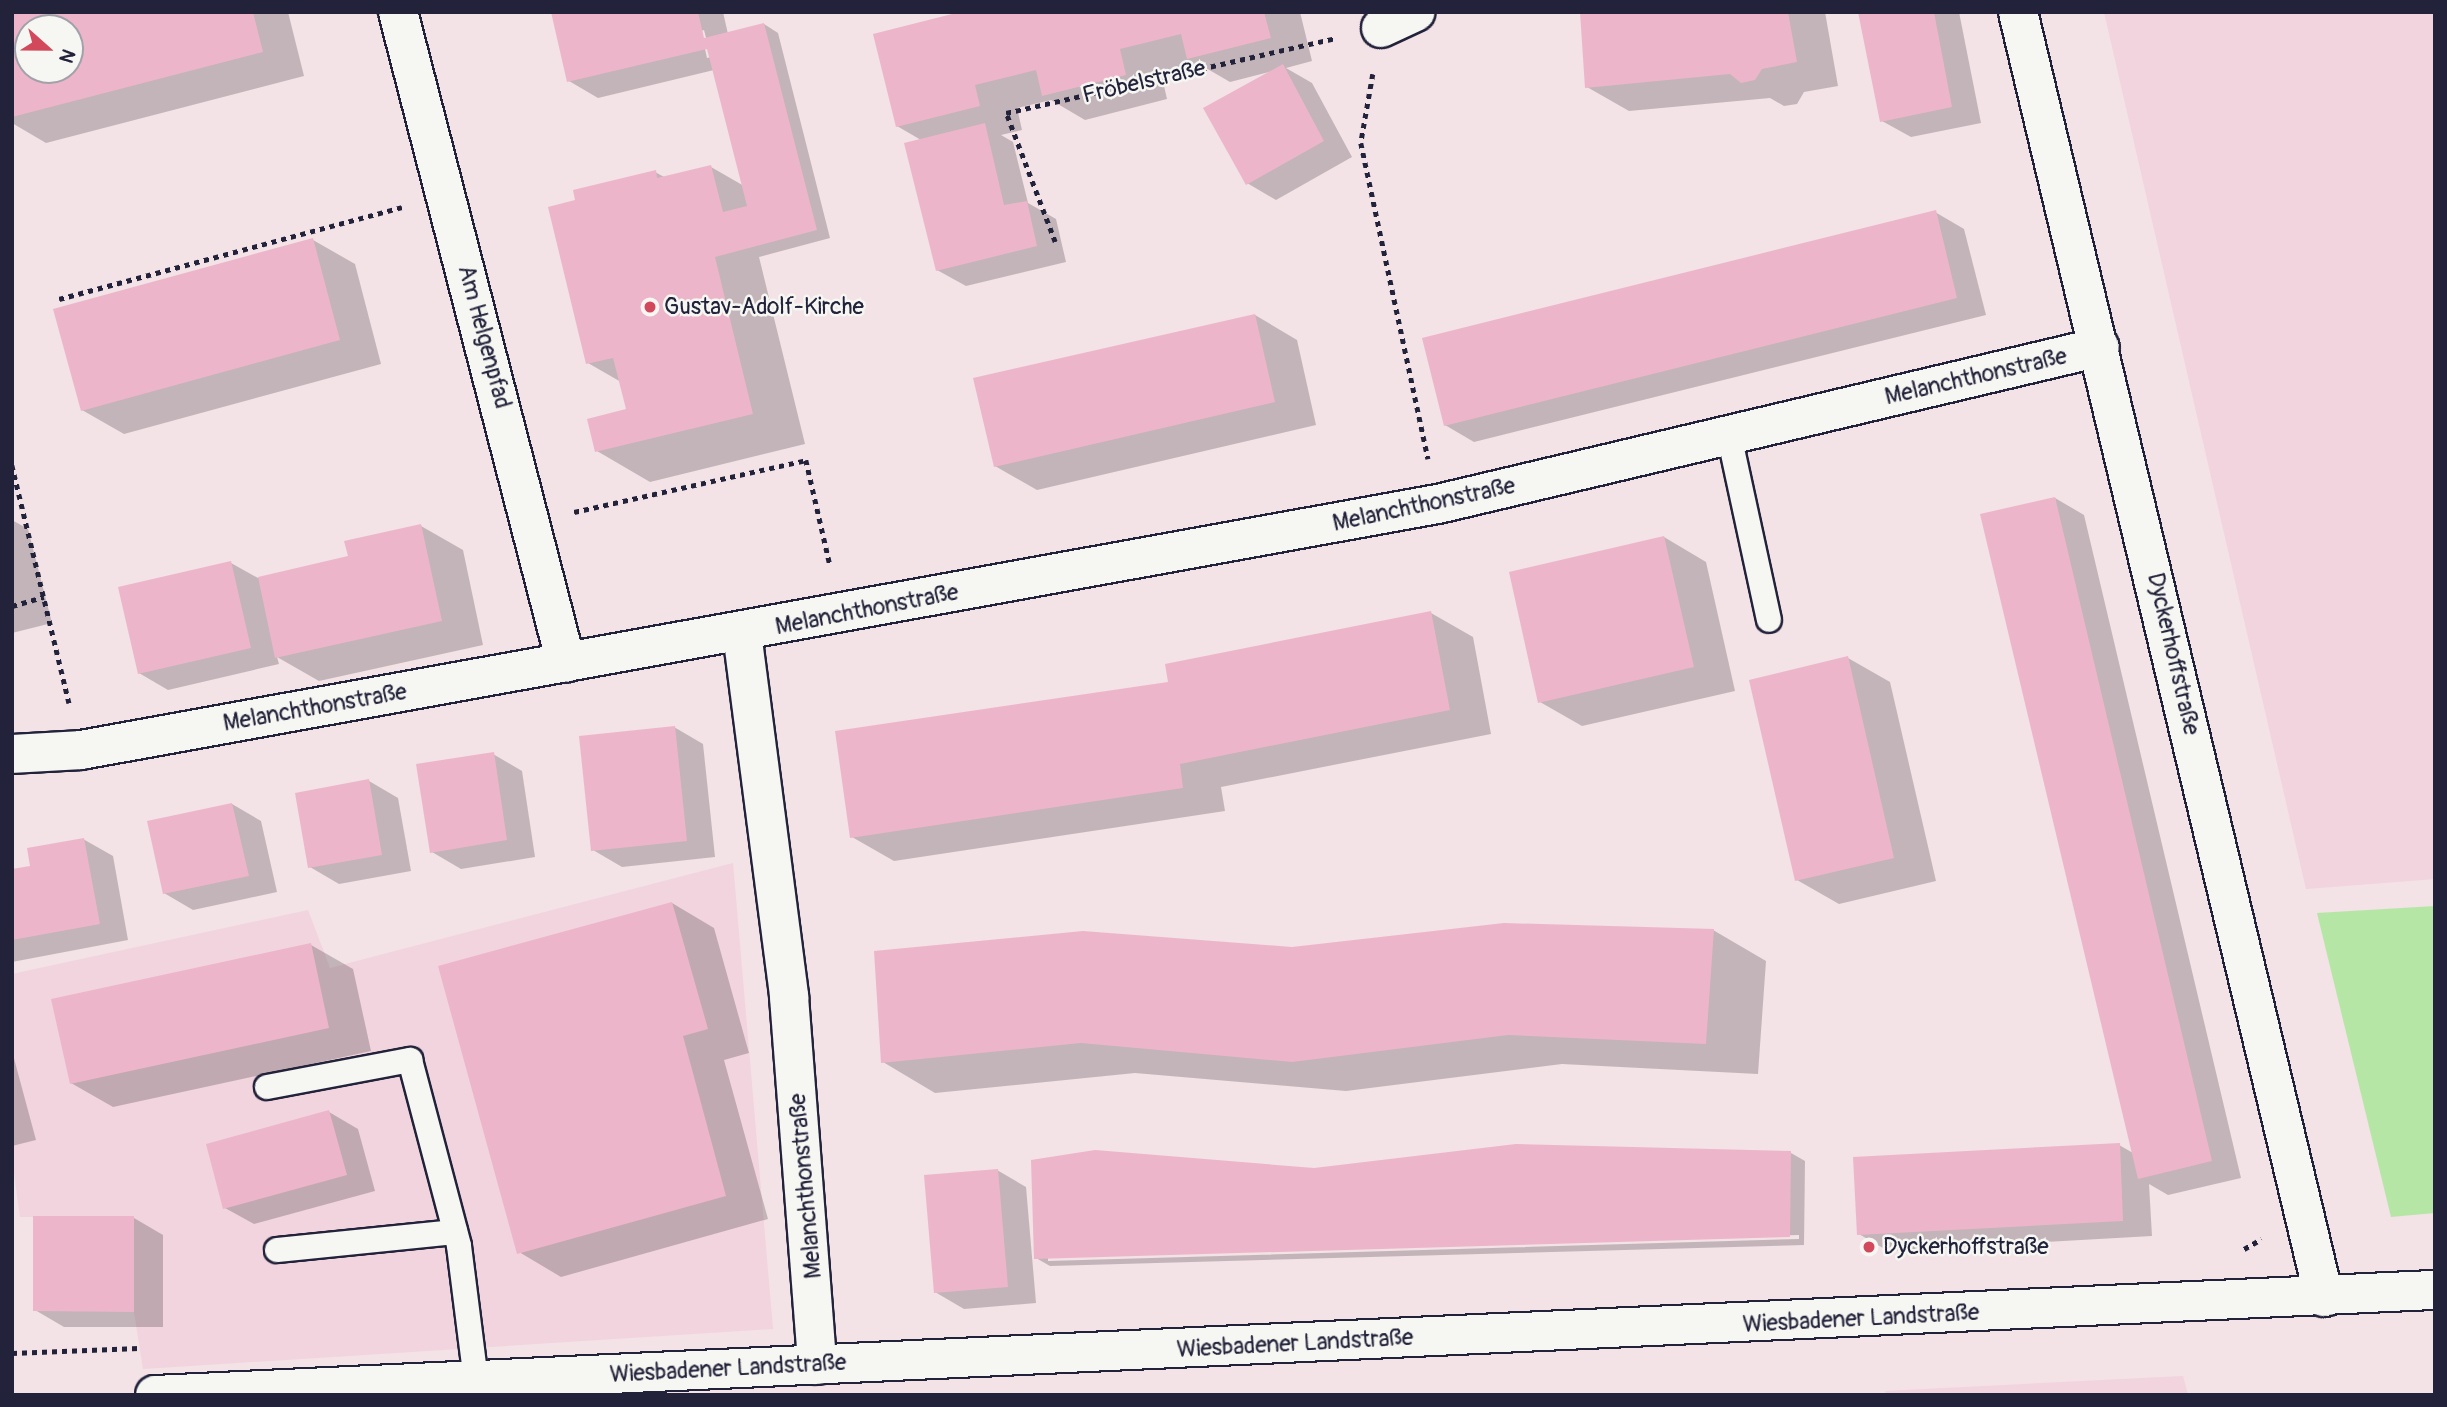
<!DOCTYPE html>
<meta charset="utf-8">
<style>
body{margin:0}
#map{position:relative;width:2447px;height:1407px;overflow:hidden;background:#f3e2e6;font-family:Pangolin,sans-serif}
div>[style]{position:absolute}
.built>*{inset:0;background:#f1d4de}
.green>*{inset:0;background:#b6e6a6}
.shadow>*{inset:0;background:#0003}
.building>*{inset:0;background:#edb5ca}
.path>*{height:4.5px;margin-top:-2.25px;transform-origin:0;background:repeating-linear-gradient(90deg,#22223b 0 5px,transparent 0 10px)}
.roads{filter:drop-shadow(2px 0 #22223b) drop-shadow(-2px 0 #22223b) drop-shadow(0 2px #22223b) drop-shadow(0 -2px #22223b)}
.lane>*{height:24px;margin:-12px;padding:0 12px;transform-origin:12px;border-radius:12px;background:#f6f6f2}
.street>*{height:38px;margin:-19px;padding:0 19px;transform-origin:19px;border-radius:19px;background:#f6f6f2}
.secondary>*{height:38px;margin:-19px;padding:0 19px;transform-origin:19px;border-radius:19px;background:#f6f6f2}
.dots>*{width:19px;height:19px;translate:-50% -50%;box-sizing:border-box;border:4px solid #f6f6f2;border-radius:50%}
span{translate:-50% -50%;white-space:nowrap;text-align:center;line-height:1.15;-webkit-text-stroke:5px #f6f6f2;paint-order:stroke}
.street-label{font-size:23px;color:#22223b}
.poi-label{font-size:23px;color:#22223b}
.left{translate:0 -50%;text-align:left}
.frame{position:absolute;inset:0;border:14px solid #22223b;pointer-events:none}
.north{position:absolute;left:14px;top:14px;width:70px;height:70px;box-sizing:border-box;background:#f6f6f2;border:2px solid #a1a1a9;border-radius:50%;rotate:111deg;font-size:19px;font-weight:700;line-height:28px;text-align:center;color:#22223b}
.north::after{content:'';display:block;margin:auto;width:24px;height:32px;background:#d1495b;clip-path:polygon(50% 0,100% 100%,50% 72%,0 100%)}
</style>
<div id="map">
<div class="built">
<i style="clip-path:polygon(2104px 12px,2435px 12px,2435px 879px,2306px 889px)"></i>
<i style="clip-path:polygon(733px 863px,773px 1329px,143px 1369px,134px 1312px,134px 1216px,20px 1217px,12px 1159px,12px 974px,308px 910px,330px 968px)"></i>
<i style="clip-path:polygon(2183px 1376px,2188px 1395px,1887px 1395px,1885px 1391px)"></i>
</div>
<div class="green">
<i style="clip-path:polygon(2435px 906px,2435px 1213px,2391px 1217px,2317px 913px)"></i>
</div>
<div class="shadow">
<i style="clip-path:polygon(evenodd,21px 12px,288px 12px,304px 76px,46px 143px,12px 123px,12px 15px,21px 12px,28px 28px,70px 28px,70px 70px,28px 70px,28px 28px)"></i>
<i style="clip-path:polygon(evenodd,553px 12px,723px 12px,728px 34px,764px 24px,778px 33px,830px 238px,759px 257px,805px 444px,650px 482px,597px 451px,628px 410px,621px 382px,588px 363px,577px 202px,655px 172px,666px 178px,711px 167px,744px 186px,714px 70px,598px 98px,569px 81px,553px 12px,704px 30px,711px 57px,707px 58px,701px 31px,704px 30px)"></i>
<i style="clip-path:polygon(967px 12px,1300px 12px,1312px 61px,1286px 68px,1312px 83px,1352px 157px,1276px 200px,1247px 183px,1269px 72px,1230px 82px,1199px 64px,1161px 73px,1167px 99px,1085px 120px,1051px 100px,1017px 108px,1022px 130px,1001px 135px,1013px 142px,1028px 203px,1056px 219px,1066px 262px,966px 286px,937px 270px,921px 140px,897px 126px)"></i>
<i style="clip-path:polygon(1582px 12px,1825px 12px,1838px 86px,1804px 92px,1797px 104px,1784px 106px,1770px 98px,1629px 111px,1587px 87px)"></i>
<i style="clip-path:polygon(1860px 12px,1959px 12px,1981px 123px,1911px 137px,1882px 121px)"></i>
<i style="clip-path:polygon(1935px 212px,1964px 229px,1986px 315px,1474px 442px,1445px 425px)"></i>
<i style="clip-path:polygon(313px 240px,355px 264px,381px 364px,124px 434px,82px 410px)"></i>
<i style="clip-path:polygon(1255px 315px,1297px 340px,1316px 425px,1037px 490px,995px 466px)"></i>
<i style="clip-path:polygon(2055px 498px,2084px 515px,2241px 1178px,2168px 1195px,2149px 1184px,2152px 1236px,1888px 1251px,1859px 1234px,2119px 1145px,2133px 1153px)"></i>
<i style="clip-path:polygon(12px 520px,28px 529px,52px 623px,12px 633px)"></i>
<i style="clip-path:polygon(421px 526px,463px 550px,483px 645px,319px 681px,277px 657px,279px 664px,168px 690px,139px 673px,231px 563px,258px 578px,350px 558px)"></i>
<i style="clip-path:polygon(1664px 537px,1706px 562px,1735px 691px,1582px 726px,1540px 702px)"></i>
<i style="clip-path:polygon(1431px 613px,1473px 637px,1491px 734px,1221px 787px,1225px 811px,894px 861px,852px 837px,1170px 684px)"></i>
<i style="clip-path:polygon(1848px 658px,1890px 682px,1936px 881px,1839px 904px,1797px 880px)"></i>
<i style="clip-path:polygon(674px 727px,703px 744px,715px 857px,622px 867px,593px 850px)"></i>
<i style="clip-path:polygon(493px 754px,522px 771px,535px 857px,461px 869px,432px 852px)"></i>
<i style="clip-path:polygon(369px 781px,398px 798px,411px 871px,339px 884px,310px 867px)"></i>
<i style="clip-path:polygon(232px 804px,261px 821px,277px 892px,193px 910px,164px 893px)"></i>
<i style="clip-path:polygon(83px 839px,113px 856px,128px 940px,12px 962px,12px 871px,32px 868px)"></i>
<i style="clip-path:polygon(672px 903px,714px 928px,749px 1053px,724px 1060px,768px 1219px,561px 1277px,519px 1252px)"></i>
<i style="clip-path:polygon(1713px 930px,1766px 961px,1758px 1074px,1562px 1064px,1346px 1091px,1135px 1073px,935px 1093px,883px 1062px,1292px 949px)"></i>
<i style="clip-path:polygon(311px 945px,353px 969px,371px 1051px,113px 1107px,71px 1083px)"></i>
<i style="clip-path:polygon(12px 1051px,36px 1140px,12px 1146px)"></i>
<i style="clip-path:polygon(329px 1112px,358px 1129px,375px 1191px,254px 1224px,225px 1208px)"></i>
<i style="clip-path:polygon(evenodd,1791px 1153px,1805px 1161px,1804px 1245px,1050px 1266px,1036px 1258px,1314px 1170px,1791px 1153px,1799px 1235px,1799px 1239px,1048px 1261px,1048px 1257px,1799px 1235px)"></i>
<i style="clip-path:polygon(997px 1170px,1026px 1187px,1036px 1303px,964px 1309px,935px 1292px)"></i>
<i style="clip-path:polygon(134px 1218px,163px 1235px,163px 1327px,64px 1327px,35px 1310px)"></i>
</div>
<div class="building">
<i style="clip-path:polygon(evenodd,253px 12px,263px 52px,12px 117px,12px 13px,253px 12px,28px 28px,70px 28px,70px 70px,28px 70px,28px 28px)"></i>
<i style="clip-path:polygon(551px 12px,698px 12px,704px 38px,764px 23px,817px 230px,715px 257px,753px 414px,595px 452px,587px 419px,626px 409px,613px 358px,586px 364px,548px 207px,575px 200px,573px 190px,656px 170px,657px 178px,711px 165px,723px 212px,747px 206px,707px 49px,567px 82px)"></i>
<i style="clip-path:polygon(960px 12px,1264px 12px,1271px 38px,1187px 59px,1181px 34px,1120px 49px,1126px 75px,1042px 96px,1036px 70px,975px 85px,980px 106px,896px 127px,873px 34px)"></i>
<i style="clip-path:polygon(1580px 12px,1788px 12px,1797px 62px,1762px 69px,1755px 80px,1741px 83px,1730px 74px,1585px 88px)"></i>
<i style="clip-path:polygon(1858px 12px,1934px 12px,1952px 107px,1880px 122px)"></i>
<i style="clip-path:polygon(1283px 64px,1324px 141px,1246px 185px,1203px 108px)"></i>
<i style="clip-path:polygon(985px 123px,1004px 205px,1027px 201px,1037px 246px,936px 271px,904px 143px)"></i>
<i style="clip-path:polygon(1936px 210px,1957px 298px,1444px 426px,1422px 338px)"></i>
<i style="clip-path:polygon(313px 238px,340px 340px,81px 411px,53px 309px)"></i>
<i style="clip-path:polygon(1255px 314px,1275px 402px,994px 467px,973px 378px)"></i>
<i style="clip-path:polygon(2055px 497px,2212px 1161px,2138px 1179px,1980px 514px)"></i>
<i style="clip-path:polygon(421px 524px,442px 621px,275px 658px,258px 577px,348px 556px,344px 541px)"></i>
<i style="clip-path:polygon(1664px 536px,1694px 667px,1538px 703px,1509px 572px)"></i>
<i style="clip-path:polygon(231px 561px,251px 648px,138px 674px,118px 587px)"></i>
<i style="clip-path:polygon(1431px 611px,1450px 710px,1180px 764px,1183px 788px,850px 838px,835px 731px,1168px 682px,1165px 664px)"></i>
<i style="clip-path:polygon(1848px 656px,1894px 858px,1795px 881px,1749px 680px)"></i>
<i style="clip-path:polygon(675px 726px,687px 841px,591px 851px,579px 736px)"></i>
<i style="clip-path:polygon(494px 752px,507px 840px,430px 853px,416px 764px)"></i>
<i style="clip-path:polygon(369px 779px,382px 855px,308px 868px,295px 793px)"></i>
<i style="clip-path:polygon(232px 803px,249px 876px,163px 894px,147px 821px)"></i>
<i style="clip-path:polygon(84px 838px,100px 924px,12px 940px,12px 869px,30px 866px,27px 848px)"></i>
<i style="clip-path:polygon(672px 902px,708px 1029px,683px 1036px,726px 1196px,517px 1254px,438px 966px)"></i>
<i style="clip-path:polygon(1504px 923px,1714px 929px,1706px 1044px,1508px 1035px,1292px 1062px,1081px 1043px,881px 1063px,874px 951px,1083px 931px,1292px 947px)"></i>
<i style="clip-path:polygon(311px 943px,329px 1028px,70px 1084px,51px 999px)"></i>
<i style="clip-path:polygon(329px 1110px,347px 1175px,223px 1209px,206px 1144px)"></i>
<i style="clip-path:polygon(2120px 1143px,2123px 1221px,1857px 1235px,1853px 1157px)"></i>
<i style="clip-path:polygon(1516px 1144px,1791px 1151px,1790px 1237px,1034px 1259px,1031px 1160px,1095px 1150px,1314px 1168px)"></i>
<i style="clip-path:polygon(998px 1169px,1008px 1287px,934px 1293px,924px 1175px)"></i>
<i style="clip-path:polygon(33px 1216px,134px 1216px,134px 1312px,33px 1311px)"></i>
</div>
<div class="path">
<i style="left:1373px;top:74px;width:70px;rotate:99.9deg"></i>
<i style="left:1361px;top:143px;width:323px;rotate:78deg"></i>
<i style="left:1055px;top:242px;width:138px;rotate:-110.8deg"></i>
<i style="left:1006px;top:113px;width:338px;rotate:-12.8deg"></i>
<i style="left:59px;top:299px;width:355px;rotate:-15deg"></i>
<i style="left:12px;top:465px;width:245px;rotate:76.5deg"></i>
<i style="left:574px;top:512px;width:238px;rotate:-12.6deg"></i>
<i style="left:806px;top:460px;width:108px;rotate:77.1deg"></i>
<i style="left:12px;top:606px;width:33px;rotate:-16deg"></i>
<i style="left:2244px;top:1249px;width:20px;rotate:-30deg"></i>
<i style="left:12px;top:1353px;width:127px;rotate:-2.3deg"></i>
</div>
<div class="roads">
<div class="lane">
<i style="left:1729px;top:435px;width:189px;rotate:77.8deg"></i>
<i style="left:267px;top:1087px;width:146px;rotate:-10.7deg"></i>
<i style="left:410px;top:1060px;width:192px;rotate:75.2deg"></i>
<i style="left:459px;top:1246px;width:135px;rotate:82.8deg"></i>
<i style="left:277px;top:1250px;width:179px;rotate:-5.8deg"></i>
</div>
<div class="street">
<i style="left:398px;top:12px;width:672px;rotate:75.53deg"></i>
<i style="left:2018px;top:12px;width:1321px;rotate:76.61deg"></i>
<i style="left:1381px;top:28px;width:38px;rotate:-25deg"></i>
<i style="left:742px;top:633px;width:367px;rotate:82.6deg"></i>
<i style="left:789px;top:997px;width:369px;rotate:85.6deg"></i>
<i style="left:12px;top:754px;width:69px;rotate:-3.3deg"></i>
<i style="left:81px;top:750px;width:1379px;rotate:-10.28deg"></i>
<i style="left:1438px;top:504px;width:680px;rotate:-13.34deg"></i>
</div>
<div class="secondary">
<i style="left:155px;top:1395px;width:2282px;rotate:-2.64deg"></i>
</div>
</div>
<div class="dots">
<i style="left:650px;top:307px;background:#d1495b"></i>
<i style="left:1869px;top:1247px;background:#d1495b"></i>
</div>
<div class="street-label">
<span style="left:1144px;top:82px;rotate:-13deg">Fröbelstraße</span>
<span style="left:484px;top:337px;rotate:75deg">Am Helgenpfad</span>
<span style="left:1976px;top:377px;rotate:-13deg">Melanchthonstraße</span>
<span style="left:1424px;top:505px;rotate:-12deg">Melanchthonstraße</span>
<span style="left:867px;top:610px;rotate:-11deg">Melanchthonstraße</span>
<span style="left:2173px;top:654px;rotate:77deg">Dyckerhoffstraße</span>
<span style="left:315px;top:708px;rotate:-10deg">Melanchthonstraße</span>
<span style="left:806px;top:1186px;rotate:-95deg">Melanchthonstraße</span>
<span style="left:1861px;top:1319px;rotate:-3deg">Wiesbadener Landstraße</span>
<span style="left:1295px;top:1344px;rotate:-3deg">Wiesbadener Landstraße</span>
<span style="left:728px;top:1369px;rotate:-3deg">Wiesbadener Landstraße</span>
</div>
<div class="poi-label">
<span class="left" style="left:664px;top:307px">Gustav-Adolf-Kirche</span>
<span class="left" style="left:1883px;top:1247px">Dyckerhoffstraße</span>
</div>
<div class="frame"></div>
<div class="north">N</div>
</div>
